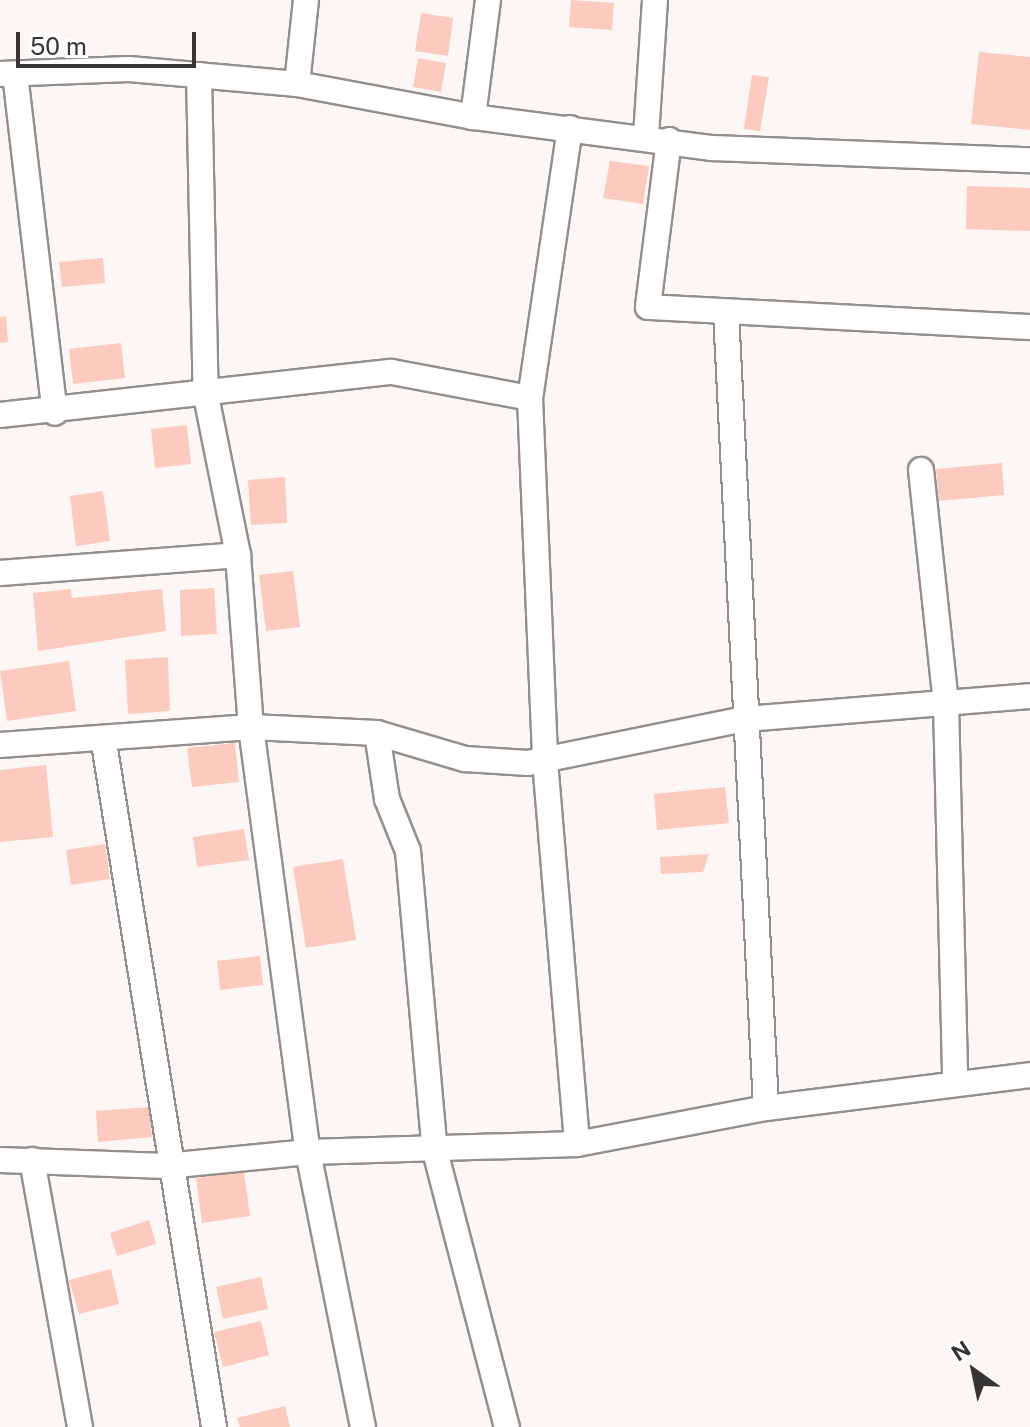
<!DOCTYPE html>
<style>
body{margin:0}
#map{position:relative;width:1030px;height:1427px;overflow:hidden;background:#fcf7f4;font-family:"Public Sans",sans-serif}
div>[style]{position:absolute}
.building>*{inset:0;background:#fccabf}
.roads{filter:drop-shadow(2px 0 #928f8c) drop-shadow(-2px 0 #928f8c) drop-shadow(0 2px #928f8c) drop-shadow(0 -2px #928f8c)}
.minor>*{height:24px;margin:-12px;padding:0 12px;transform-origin:12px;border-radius:12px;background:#fff}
span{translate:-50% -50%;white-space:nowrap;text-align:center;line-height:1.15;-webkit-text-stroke:8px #fff;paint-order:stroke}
.north{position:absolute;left:934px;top:1331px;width:80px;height:80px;-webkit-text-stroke:6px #fff;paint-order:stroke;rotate:327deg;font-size:22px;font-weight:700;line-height:32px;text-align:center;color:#373534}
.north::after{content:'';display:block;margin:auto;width:28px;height:36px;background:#373534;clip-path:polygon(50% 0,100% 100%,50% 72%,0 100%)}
.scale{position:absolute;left:16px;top:32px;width:180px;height:36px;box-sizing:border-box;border:4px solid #373534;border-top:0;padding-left:10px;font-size:24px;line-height:28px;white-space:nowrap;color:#373534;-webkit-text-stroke:6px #fff;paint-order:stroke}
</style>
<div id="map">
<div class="building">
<i style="clip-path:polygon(571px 0,614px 3px,612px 30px,569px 27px)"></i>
<i style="clip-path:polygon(421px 13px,453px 18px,448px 56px,415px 51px)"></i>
<i style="clip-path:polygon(979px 52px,1030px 57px,1030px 130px,971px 124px)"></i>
<i style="clip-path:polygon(418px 58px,446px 63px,441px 92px,413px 87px)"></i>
<i style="clip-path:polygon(752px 75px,769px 77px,760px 131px,744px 129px)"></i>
<i style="clip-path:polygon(610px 161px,649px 166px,643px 204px,603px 198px)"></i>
<i style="clip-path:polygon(967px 186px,1030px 188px,1030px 231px,966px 229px)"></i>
<i style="clip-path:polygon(103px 258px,105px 283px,62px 287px,59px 262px)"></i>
<i style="clip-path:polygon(6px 316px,8px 342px,0 343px,0 317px)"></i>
<i style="clip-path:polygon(121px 343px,125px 378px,73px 384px,69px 349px)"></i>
<i style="clip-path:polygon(187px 425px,191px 464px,155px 468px,151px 429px)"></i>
<i style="clip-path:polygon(1002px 463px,1004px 495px,939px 501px,936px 469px)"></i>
<i style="clip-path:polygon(285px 477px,287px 523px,251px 525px,248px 480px)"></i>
<i style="clip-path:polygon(103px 491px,110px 541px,76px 546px,70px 496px)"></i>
<i style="clip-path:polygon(293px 571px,300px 627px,266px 631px,259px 575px)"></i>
<i style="clip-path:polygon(214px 588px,217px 634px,181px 636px,180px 590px)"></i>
<i style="clip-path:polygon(71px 589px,72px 598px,162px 589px,166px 631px,38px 651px,33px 593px)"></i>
<i style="clip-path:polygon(168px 657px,170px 711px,128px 714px,125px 660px)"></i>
<i style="clip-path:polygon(69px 661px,76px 711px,7px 721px,0 671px)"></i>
<i style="clip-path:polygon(235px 743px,239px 782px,192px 787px,187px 748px)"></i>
<i style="clip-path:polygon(46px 765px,53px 837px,0 842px,0 770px)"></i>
<i style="clip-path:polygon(725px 787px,729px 823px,657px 830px,654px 794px)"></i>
<i style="clip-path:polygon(244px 829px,249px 860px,197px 867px,193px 837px)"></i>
<i style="clip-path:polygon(105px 844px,110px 879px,71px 885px,66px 850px)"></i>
<i style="clip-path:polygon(709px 854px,703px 872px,661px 874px,660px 857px)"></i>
<i style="clip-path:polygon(343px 859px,356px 940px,306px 948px,293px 867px)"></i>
<i style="clip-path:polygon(260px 956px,263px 985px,220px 990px,217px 961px)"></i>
<i style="clip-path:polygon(149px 1107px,152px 1137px,98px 1142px,96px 1111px)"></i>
<i style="clip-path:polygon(244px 1172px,250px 1216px,202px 1223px,196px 1178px)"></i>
<i style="clip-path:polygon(149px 1220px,156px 1244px,117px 1256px,110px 1233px)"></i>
<i style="clip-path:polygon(111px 1269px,119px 1304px,79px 1314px,69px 1280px)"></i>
<i style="clip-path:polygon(261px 1277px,268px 1309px,223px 1319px,216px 1287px)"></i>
<i style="clip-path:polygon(261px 1321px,269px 1355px,223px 1367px,214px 1332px)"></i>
<i style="clip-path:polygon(285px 1406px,290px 1427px,240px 1427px,237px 1418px)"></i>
</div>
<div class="roads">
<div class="minor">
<i style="left:0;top:74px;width:129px;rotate:-2.2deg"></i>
<i style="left:129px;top:69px;width:169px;rotate:5.1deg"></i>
<i style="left:297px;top:84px;width:179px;rotate:10.6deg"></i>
<i style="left:473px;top:117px;width:241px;rotate:7.4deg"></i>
<i style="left:712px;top:148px;width:318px;rotate:2.2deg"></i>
<i style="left:15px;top:74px;width:341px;rotate:83.3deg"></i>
<i style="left:199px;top:75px;width:321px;rotate:88.8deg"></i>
<i style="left:206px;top:396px;width:162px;rotate:78.6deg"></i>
<i style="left:238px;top:555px;width:172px;rotate:85.7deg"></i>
<i style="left:251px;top:727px;width:429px;rotate:82.4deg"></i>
<i style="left:308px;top:1152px;width:280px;rotate:78.7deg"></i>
<i style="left:297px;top:84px;width:84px;rotate:-83.9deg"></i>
<i style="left:473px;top:117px;width:118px;rotate:-82.7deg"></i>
<i style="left:570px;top:128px;width:273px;rotate:98.4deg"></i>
<i style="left:530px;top:398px;width:363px;rotate:87.6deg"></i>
<i style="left:545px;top:761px;width:384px;rotate:85.2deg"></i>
<i style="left:646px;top:136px;width:136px;rotate:-86.2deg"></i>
<i style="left:669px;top:140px;width:168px;rotate:97.2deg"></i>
<i style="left:648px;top:307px;width:383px;rotate:3deg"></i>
<i style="left:726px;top:312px;width:797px;rotate:87.12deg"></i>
<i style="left:0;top:415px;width:394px;rotate:-6.3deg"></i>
<i style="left:392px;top:372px;width:140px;rotate:10.7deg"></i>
<i style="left:921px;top:470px;width:234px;rotate:83.9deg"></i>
<i style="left:946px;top:703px;width:380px;rotate:88.6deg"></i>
<i style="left:0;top:573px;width:239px;rotate:-4.3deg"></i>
<i style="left:377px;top:733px;width:92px;rotate:16.5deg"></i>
<i style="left:465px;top:759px;width:63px;rotate:3.6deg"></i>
<i style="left:528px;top:763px;width:221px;rotate:-11.5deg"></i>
<i style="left:745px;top:719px;width:286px;rotate:-4.6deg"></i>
<i style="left:104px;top:743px;width:693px;rotate:80.86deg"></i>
<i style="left:0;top:745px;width:252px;rotate:-4.1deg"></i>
<i style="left:251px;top:727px;width:126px;rotate:2.7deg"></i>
<i style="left:377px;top:733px;width:67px;rotate:81.4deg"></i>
<i style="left:387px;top:799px;width:56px;rotate:68deg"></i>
<i style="left:408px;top:851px;width:301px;rotate:84.9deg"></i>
<i style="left:435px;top:1151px;width:285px;rotate:75.4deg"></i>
<i style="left:0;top:1160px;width:166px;rotate:2.1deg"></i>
<i style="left:166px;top:1166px;width:143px;rotate:-5.6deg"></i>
<i style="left:308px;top:1152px;width:269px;rotate:-1.7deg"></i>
<i style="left:577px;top:1144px;width:192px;rotate:-10.8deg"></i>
<i style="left:766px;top:1108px;width:266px;rotate:-7.1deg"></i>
<i style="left:32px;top:1160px;width:271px;rotate:79.8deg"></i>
</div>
</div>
<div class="north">N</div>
<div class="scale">50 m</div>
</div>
